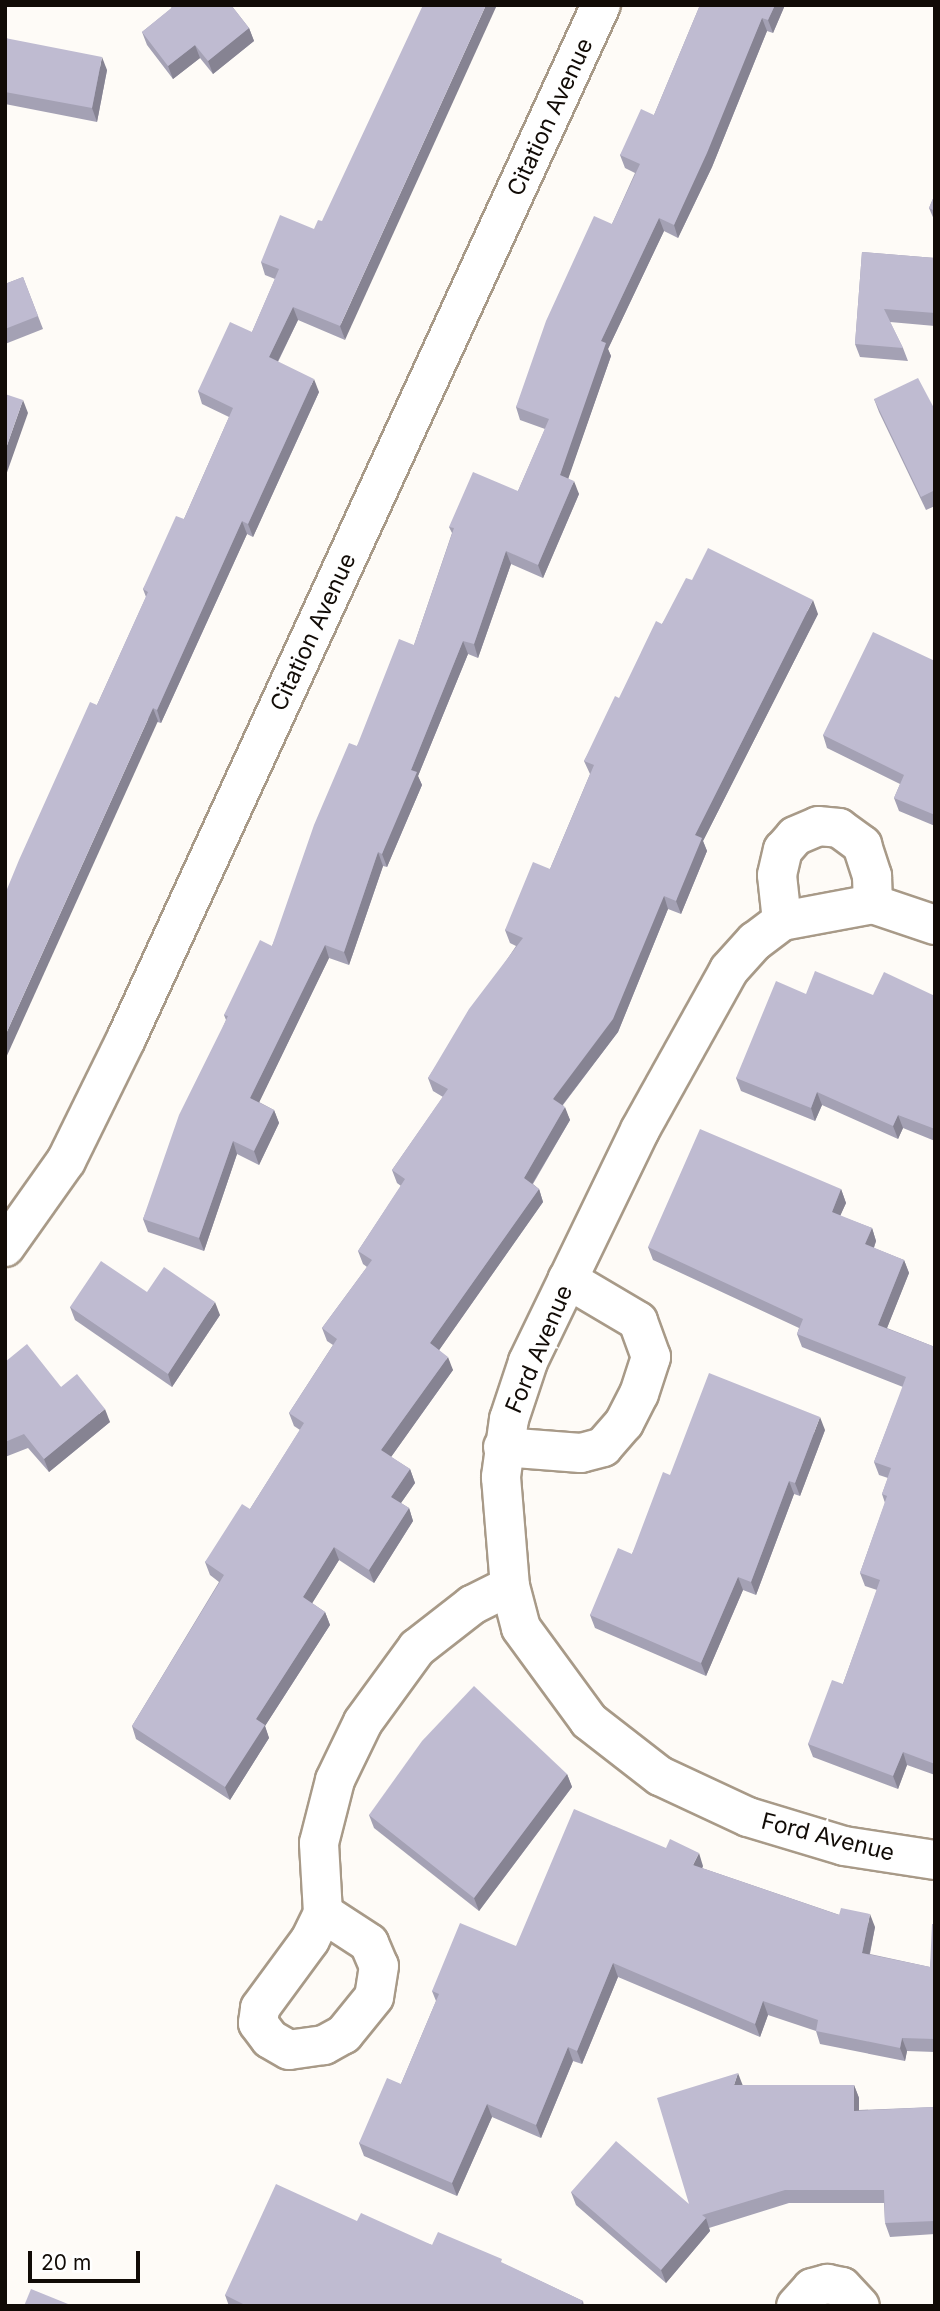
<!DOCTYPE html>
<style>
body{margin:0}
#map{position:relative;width:940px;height:2311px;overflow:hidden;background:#fefbf7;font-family:Inter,sans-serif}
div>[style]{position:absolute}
.roads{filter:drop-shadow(2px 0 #a89a88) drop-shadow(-2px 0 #a89a88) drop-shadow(0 2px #a89a88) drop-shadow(0 -2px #a89a88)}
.minor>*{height:38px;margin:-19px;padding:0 19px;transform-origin:19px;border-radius:19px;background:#fff}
.wall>*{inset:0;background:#a4a1b4}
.shaded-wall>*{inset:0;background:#868392}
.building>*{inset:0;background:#bfbbd1}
span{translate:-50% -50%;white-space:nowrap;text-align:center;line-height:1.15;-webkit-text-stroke:7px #fff;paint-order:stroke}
.street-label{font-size:23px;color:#110b06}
.frame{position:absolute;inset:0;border:7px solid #110b06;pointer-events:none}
.scale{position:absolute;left:28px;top:2251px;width:112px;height:32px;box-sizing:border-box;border:4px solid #110b06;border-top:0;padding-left:9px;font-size:21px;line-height:24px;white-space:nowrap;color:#110b06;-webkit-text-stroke:5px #fff;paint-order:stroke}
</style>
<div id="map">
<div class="roads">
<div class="minor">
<i style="left:782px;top:921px;width:46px;rotate:-96.2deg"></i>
<i style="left:777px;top:875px;width:26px;rotate:-77deg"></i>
<i style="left:783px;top:850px;width:18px;rotate:-49deg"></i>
<i style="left:795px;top:836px;width:25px;rotate:-23deg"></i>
<i style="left:818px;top:826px;width:21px;rotate:5deg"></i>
<i style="left:839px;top:828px;width:29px;rotate:36deg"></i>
<i style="left:862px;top:845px;width:33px;rotate:72deg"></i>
<i style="left:872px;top:876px;width:28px;rotate:88deg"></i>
<i style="left:935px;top:925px;width:65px;rotate:-161.3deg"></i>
<i style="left:873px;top:904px;width:93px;rotate:169.4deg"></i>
<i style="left:782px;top:921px;width:34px;rotate:143deg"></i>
<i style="left:755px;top:941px;width:39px;rotate:132deg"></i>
<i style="left:729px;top:970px;width:183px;rotate:119.1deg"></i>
<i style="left:640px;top:1130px;width:258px;rotate:115.8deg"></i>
<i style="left:528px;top:1362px;width:60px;rotate:108.4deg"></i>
<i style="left:509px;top:1419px;width:59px;rotate:97.9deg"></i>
<i style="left:501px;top:1477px;width:109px;rotate:85.3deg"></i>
<i style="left:510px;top:1586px;width:43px;rotate:75.3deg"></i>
<i style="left:521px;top:1628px;width:115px;rotate:53.8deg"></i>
<i style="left:589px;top:1721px;width:90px;rotate:37.8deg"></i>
<i style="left:660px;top:1776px;width:97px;rotate:25deg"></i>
<i style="left:748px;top:1817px;width:100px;rotate:16.8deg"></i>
<i style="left:844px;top:1846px;width:92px;rotate:8.7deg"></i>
<i style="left:5px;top:1247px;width:105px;rotate:-54.7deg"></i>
<i style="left:66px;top:1161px;width:136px;rotate:-63.8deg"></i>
<i style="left:126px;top:1039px;width:1138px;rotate:-65.33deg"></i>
<i style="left:503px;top:1447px;width:78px;rotate:4.4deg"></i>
<i style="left:581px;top:1453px;width:23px;rotate:-15deg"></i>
<i style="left:603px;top:1447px;width:32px;rotate:-49deg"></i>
<i style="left:624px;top:1423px;width:33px;rotate:-63deg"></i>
<i style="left:639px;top:1394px;width:39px;rotate:-72deg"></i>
<i style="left:651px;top:1357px;width:38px;rotate:-110deg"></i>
<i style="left:638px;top:1321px;width:82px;rotate:-149.4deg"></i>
<i style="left:323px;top:1913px;width:55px;rotate:33.1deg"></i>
<i style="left:369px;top:1943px;width:25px;rotate:67deg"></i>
<i style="left:379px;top:1966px;width:31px;rotate:99deg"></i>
<i style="left:374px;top:1997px;width:48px;rotate:129deg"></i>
<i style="left:344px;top:2034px;width:23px;rotate:151deg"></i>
<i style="left:324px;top:2045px;width:35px;rotate:172deg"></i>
<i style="left:289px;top:2050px;width:22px;rotate:-150deg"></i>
<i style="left:270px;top:2039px;width:20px;rotate:-127deg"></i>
<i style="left:258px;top:2023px;width:15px;rotate:-82deg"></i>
<i style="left:260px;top:2008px;width:84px;rotate:-53.7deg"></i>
<i style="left:310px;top:1940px;width:30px;rotate:-64deg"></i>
<i style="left:323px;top:1913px;width:70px;rotate:-93.3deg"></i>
<i style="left:319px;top:1843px;width:65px;rotate:-75.7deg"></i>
<i style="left:335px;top:1780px;width:64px;rotate:-64.2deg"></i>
<i style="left:363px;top:1722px;width:92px;rotate:-53.9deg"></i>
<i style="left:417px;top:1648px;width:70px;rotate:-38deg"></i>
<i style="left:472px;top:1605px;width:42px;rotate:-26.6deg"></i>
<i style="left:796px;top:2306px;width:24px;rotate:-48deg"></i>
<i style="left:812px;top:2288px;width:16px;rotate:-15deg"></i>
<i style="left:827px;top:2284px;width:15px;rotate:11deg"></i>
<i style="left:842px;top:2287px;width:26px;rotate:47deg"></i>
</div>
</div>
<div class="wall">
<i style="clip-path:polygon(169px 5px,231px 5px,249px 28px,254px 41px,213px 74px,200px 58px,173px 79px,147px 45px,142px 32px,172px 8px)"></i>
<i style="clip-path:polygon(700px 5px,785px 5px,773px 33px,767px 31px,712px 167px,678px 238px,664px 231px,608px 349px,611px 356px,568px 478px,579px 494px,543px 578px,511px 564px,478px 658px,468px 654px,418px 776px,422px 785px,387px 867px,383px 866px,349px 965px,329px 958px,259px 1102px,274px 1110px,279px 1123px,259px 1165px,237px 1154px,204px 1251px,148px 1232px,143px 1219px,226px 1020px,224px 1015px,272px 946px,357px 746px,414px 645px,452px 533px,449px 527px,518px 491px,545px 429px,520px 420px,516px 407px,612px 224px,635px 173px,625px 168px,620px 155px,654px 115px)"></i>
<i style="clip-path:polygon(5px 38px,107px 70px,97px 122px,5px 104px)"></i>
<i style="clip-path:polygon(935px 194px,935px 222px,929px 208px)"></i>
<i style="clip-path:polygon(314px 229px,345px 340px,298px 320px,278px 362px,319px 392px,253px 537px,247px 534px,161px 723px,97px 705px,146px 597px,143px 589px,184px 519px,229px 417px,202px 404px,198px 391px,252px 332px,275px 279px,265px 275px,261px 262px)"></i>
<i style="clip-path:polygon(862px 252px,935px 258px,935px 326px,890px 322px,903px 348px,908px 361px,860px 357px,855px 344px)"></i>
<i style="clip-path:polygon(23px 277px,43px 329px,5px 344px,5px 284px)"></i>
<i style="clip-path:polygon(874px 399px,935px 410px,935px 506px,926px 510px,879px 412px)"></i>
<i style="clip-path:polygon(692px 580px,818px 614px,703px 841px,707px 851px,681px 914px,668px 909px,618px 1032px,563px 1105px,570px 1120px,533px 1184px,539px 1189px,543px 1202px,439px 1350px,453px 1370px,391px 1457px,410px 1469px,415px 1483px,401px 1503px,409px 1508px,413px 1521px,374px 1583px,339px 1560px,312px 1603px,325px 1612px,330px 1625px,265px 1726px,269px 1738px,230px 1800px,136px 1739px,132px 1726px,219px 1582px,210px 1575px,205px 1562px,250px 1509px,300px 1430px,294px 1426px,289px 1413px,333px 1345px,327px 1341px,322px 1328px,367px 1267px,363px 1264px,358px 1251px,401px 1186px,397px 1183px,392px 1170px,443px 1097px,433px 1091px,428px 1078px,516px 946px,510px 943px,505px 930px,550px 869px,590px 774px,584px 761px,662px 624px)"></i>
<i style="clip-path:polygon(935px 661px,935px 826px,899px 811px,894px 798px,900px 784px,827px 748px,823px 735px)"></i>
<i style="clip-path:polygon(806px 994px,935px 996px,935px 1141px,903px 1128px,898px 1139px,822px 1105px,815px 1121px,741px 1091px,736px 1078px)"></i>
<i style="clip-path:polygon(841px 1189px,846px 1203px,840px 1216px,872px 1228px,876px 1241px,874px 1248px,904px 1260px,909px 1273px,887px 1328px,935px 1347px,935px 1775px,907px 1765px,898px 1789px,813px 1757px,808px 1744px,843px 1684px,877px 1590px,865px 1586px,860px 1573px,885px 1503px,882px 1494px,888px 1478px,879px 1475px,874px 1462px,903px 1387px,802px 1347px,797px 1334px,799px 1328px,653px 1260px,648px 1247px)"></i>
<i style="clip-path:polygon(147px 1292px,220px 1315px,172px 1387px,75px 1320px,70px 1307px)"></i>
<i style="clip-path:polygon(5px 1362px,61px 1387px,110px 1422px,49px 1472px,28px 1448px,5px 1457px)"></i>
<i style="clip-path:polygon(825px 1430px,800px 1496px,794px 1494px,756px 1595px,743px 1590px,706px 1676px,595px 1628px,590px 1615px,632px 1554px,670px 1475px)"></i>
<i style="clip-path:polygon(567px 1774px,572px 1787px,479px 1911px,374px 1828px,369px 1815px)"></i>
<i style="clip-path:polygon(703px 1866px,702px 1868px,875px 1927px,870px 1954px,930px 1967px,935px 1924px,935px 2052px,907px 2051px,905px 2061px,820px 2044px,816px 2031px,768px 2015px,760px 2037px,618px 1977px,582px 2064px,573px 2061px,541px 2138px,492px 2117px,457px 2196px,364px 2156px,359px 2143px,401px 2084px,436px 2001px,432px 1991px,516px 1946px)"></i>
<i style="clip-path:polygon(743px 2085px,854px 2085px,859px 2098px,859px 2110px,935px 2107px,935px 2234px,890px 2237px,885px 2223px,884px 2203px,789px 2203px,709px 2228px,710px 2231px,666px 2283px,576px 2205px,571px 2192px,689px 2204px)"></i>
<i style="clip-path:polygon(357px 2221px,432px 2245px,504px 2264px,583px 2301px,584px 2306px,229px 2306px,225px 2295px)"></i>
</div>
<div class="shaded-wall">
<i style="clip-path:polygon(486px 5px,497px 5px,345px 340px,340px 326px)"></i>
<i style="clip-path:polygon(775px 5px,785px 5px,773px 33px,768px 20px)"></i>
<i style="clip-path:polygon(762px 18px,767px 31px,712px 167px,678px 238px,674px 225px)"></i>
<i style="clip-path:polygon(249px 28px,254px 41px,213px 74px,208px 61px)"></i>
<i style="clip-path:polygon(195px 45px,200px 58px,173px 79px,168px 66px)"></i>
<i style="clip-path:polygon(102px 57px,107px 70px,97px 122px,92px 108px)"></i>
<i style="clip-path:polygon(659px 218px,664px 231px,608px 349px,611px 356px,565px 488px,560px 475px,601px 341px)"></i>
<i style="clip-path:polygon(293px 307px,298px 320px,273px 371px,269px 357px)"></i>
<i style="clip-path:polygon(314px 379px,319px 392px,253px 537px,248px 524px)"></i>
<i style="clip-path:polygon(23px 400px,28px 413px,5px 478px,5px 451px)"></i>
<i style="clip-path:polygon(574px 481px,579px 494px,543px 578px,538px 565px)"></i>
<i style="clip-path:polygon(242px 521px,247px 534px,161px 723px,157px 710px)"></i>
<i style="clip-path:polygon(506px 551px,511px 564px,478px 658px,474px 644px)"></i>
<i style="clip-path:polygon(813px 600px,818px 614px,703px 841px,707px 851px,681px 914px,676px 901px,695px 835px)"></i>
<i style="clip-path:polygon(463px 641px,468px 654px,418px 776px,422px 785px,387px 867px,382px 854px,411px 770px)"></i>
<i style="clip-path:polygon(153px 708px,158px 721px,5px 1060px,5px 1036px)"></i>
<i style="clip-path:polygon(378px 852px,383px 866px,349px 965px,344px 952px)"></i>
<i style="clip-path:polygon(664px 896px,668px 909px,618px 1032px,557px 1112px,553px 1099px)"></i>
<i style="clip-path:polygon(325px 945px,329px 958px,255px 1111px,250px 1098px)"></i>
<i style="clip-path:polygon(817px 1092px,822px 1105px,815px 1121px,811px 1108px)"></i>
<i style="clip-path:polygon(565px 1107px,570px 1120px,528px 1191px,524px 1178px)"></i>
<i style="clip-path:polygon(274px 1110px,279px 1123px,259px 1165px,254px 1151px)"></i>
<i style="clip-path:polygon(898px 1115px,903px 1128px,898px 1139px,893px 1126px)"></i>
<i style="clip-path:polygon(233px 1141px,237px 1154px,204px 1251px,199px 1238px)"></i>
<i style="clip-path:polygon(539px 1189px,543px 1202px,435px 1356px,430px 1343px)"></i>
<i style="clip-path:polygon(841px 1189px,846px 1203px,836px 1225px,832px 1212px)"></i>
<i style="clip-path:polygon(872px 1228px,876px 1241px,870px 1258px,865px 1244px)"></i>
<i style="clip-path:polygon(904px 1260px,909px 1273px,883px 1338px,878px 1325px)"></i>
<i style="clip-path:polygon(215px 1302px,220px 1315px,172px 1387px,168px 1374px)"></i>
<i style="clip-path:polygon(448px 1357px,453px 1370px,386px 1464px,381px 1450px)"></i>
<i style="clip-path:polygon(105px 1409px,110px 1422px,49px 1472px,44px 1459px)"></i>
<i style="clip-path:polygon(820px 1417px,825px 1430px,800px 1496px,795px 1483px)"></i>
<i style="clip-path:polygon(410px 1469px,415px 1483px,396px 1510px,391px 1497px)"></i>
<i style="clip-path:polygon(789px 1481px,794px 1494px,756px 1595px,751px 1582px)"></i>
<i style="clip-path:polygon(409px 1508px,413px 1521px,374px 1583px,369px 1570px)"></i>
<i style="clip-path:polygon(334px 1547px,339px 1560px,308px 1610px,303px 1597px)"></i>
<i style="clip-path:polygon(738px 1577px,743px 1590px,706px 1676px,701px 1663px)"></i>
<i style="clip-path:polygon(325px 1612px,330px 1625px,265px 1726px,269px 1738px,230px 1800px,225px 1787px,256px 1719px)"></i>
<i style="clip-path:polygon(903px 1752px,907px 1765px,898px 1789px,893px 1776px)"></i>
<i style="clip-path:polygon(567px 1774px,572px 1787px,479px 1911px,474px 1898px)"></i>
<i style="clip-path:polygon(699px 1853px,703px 1866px,698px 1878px,693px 1865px)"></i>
<i style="clip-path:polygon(870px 1914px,875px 1927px,867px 1966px,862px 1953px)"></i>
<i style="clip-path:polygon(613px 1963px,618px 1977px,582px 2064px,577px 2051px)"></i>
<i style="clip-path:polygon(763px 2001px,768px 2015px,760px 2037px,755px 2024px)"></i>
<i style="clip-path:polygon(902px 2038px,907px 2051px,905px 2061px,900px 2048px)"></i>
<i style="clip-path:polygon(568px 2047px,573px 2061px,541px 2138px,536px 2125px)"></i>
<i style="clip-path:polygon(738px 2073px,743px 2086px,734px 2085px)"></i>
<i style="clip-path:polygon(854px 2085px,859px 2098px,859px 2124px,854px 2111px)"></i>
<i style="clip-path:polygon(487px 2104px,492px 2117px,457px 2196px,452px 2183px)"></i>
<i style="clip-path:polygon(706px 2218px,710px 2231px,666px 2283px,661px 2270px)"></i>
</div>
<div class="building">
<i style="clip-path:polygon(175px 5px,231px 5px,249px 28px,208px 61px,195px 45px,168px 66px,142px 32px)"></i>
<i style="clip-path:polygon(423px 5px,486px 5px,340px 326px,293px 307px,269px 357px,314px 379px,248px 524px,242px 521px,157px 710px,153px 708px,5px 1036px,5px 894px,19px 860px,90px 702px,97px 705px,148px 592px,143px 589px,176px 516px,184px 519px,233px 408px,198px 391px,230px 322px,252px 332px,279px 269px,261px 262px,280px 215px,314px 229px,318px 220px,322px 221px)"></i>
<i style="clip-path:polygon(700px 5px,775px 5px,768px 20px,762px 18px,707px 153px,674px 225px,659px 218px,601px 341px,606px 343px,560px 475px,574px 481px,538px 565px,506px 551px,474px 644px,463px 641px,411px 770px,417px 772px,382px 854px,378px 852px,344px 952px,325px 945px,250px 1098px,274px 1110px,254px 1151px,233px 1141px,199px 1238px,143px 1219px,179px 1115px,228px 1016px,224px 1015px,260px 940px,272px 946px,314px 825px,349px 743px,357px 746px,399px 639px,414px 645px,454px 528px,449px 527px,473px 472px,518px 491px,549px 419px,516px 407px,546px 321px,594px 216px,612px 224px,640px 164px,620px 155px,641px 109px,654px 115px)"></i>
<i style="clip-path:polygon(5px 38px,102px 57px,92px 108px,5px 92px)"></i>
<i style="clip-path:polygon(935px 194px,935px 211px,929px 208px)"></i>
<i style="clip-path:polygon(862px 252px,935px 258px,935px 313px,884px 309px,903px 348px,855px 344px)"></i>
<i style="clip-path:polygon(23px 277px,38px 316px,5px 329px,5px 284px)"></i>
<i style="clip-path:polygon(918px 378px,935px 410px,935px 490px,921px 497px,874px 399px)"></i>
<i style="clip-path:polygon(5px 394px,23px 400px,5px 451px)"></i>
<i style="clip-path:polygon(708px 548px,813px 600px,695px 835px,702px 838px,676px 901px,664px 896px,613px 1019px,553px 1099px,565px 1107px,524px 1178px,539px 1189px,430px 1343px,448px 1357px,381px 1450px,410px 1469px,391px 1497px,409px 1508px,369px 1570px,334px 1547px,303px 1597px,325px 1612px,256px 1719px,265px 1725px,225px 1787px,132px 1726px,224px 1575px,205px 1562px,242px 1504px,250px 1509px,304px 1423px,289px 1413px,337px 1339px,322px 1328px,372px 1260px,358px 1251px,405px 1179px,392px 1170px,448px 1089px,428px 1078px,469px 1009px,523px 938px,505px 930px,533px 862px,550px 869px,594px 765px,584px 761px,615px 696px,619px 698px,656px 621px,662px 624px,686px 578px,692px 580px)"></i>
<i style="clip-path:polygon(873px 632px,935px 661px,935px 815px,894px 798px,904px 775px,823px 735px)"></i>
<i style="clip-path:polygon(815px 971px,873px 995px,884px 972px,935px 996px,935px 1129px,898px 1115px,893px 1126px,817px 1092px,811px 1108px,736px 1078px,776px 981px,806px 994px)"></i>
<i style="clip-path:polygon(700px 1129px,841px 1189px,832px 1212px,872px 1228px,865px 1244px,904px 1260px,878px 1325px,935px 1347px,935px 1764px,903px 1752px,893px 1776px,808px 1744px,832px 1680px,843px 1684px,880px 1580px,860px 1573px,887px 1496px,882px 1494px,891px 1468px,874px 1462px,906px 1377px,797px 1334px,803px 1319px,648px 1247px)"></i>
<i style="clip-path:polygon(101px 1261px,147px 1292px,164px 1267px,215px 1302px,168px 1374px,70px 1307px)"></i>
<i style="clip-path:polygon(27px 1344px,61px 1387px,77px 1374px,105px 1409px,44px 1459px,24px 1434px,5px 1442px,5px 1362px)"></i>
<i style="clip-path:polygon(709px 1373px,820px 1417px,795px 1483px,789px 1481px,751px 1582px,738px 1577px,701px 1663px,590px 1615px,618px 1548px,632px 1554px,663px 1472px,670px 1475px)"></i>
<i style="clip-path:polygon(474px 1686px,567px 1774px,474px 1898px,369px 1815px,422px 1741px)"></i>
<i style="clip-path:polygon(574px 1809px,666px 1848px,670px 1839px,699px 1853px,693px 1865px,839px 1915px,841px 1908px,870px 1914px,862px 1953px,930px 1967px,932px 1924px,935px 1924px,935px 2039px,902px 2038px,900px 2048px,816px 2031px,818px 2020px,763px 2001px,755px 2024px,613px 1963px,577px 2051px,568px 2047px,536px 2125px,487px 2104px,452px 2183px,359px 2143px,387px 2078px,401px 2084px,439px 1994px,432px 1991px,460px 1923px,516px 1946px)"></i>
<i style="clip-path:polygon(738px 2073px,734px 2085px,854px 2085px,854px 2111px,935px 2107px,935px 2221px,885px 2223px,884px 2190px,785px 2190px,702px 2215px,706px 2218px,661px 2270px,571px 2192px,616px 2141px,689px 2204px,657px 2098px)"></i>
<i style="clip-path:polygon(276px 2184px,357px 2221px,361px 2213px,432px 2245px,438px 2232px,502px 2259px,501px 2262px,583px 2301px,580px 2306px,247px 2306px,225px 2295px)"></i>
<i style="clip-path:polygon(31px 2289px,73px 2306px,24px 2306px)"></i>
</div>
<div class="street-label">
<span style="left:550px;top:117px;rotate:-65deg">Citation Avenue</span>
<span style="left:313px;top:632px;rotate:-65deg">Citation Avenue</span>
<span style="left:539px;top:1349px;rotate:-67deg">Ford Avenue</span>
<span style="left:828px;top:1837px;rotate:14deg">Ford Avenue</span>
</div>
<div class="frame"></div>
<div class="scale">20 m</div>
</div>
